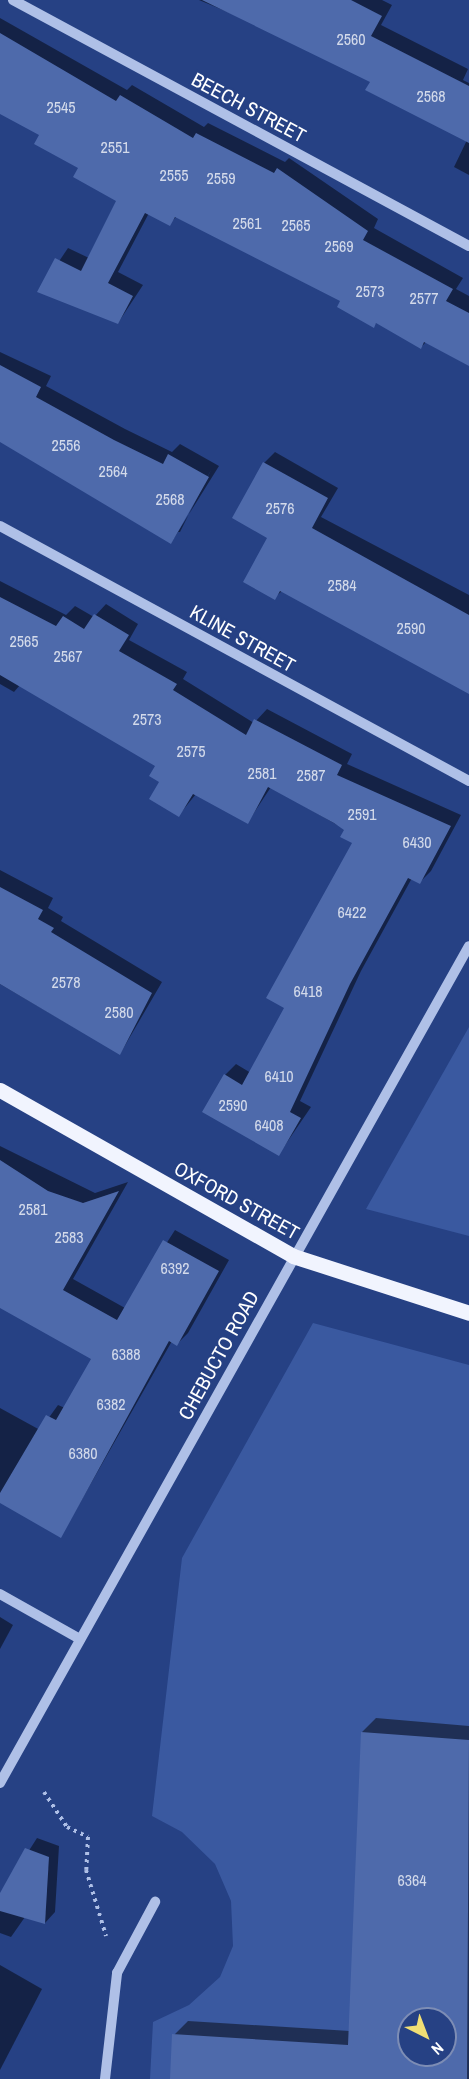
<!DOCTYPE html>
<style>
body{margin:0}
#map{position:relative;width:469px;height:2079px;overflow:hidden;background:#264184;font-family:"Archivo Narrow",sans-serif}
div>[style]{position:absolute}
.green>*{inset:0;background:#3a59a0}
.shadow>*{inset:0;background:#0007}
.building>*{inset:0;background:#4e6aab}
.path>*{height:4px;margin-top:-2px;transform-origin:0;background:repeating-linear-gradient(90deg,#afc0e7 0 3px,transparent 0 7.5px)}
.minor>*{height:10px;margin:-5px;padding:0 5px;transform-origin:5px;border-radius:5px;background:#afc0e7}
.major>*{height:15px;margin:-7.5px;padding:0 7.5px;transform-origin:7.5px;border-radius:7.5px;background:#f1f4fe}
span{translate:-50% -50%;white-space:nowrap;text-align:center;line-height:1.15;-webkit-text-stroke:4.5px #264184;paint-order:stroke}
.number-label{font-size:16px;color:#d3daea}
.number-label span{-webkit-text-stroke-width:0}
.street-label{font-size:20px;color:#fff}
.north{position:absolute;left:397px;top:2007px;width:60px;height:60px;box-sizing:border-box;background:#264184;border:2px solid #7d8db5;border-radius:50%;rotate:138deg;font-size:16px;font-weight:700;line-height:24px;text-align:center;color:#fff}
.north::after{content:'';display:block;margin:auto;width:21px;height:27px;background:#f1df74;clip-path:polygon(50% 0,100% 100%,50% 72%,0 100%)}
</style>
<div id="map">
<div class="green">
<i style="clip-path:polygon(469px 1027px,469px 1236px,366px 1209px)"></i>
<i style="clip-path:polygon(evenodd,313px 1323px,469px 1365px,469px 2079px,150px 2079px,153px 2022px,189px 2005px,220px 1977px,233px 1946px,231px 1901px,215px 1864px,182px 1832px,152px 1816px,182px 1558px,313px 1323px,409px 2019px,445px 2019px,445px 2055px,409px 2055px,409px 2019px)"></i>
</div>
<div class="shadow">
<i style="clip-path:polygon(199px 0,382px 0,392px 5px,381px 25px,468px 69px,463px 80px,469px 83px,469px 175px,454px 167px,467px 140px,372px 82px,276px 32px)"></i>
<i style="clip-path:polygon(0 18px,127px 90px,132px 85px,204px 127px,208px 123px,285px 162px,289px 158px,378px 219px,374px 228px,463px 278px,456px 289px,469px 296px,469px 365px,426px 342px,421px 347px,377px 322px,373px 326px,342px 300px,177px 216px,169px 224px,149px 213px,118px 272px,143px 285px,118px 323px,39px 291px,68px 248px,89px 258px,118px 201px,41px 134px,0 111px)"></i>
<i style="clip-path:polygon(evenodd,0 352px,51px 376px,46px 386px,125px 429px,172px 452px,180px 444px,219px 466px,171px 543px,0 441px,0 352px,211px 470px,180px 532px,177px 532px,211px 470px)"></i>
<i style="clip-path:polygon(275px 452px,338px 488px,321px 517px,469px 595px,469px 693px,282px 591px,274px 598px,264px 463px)"></i>
<i style="clip-path:polygon(0 581px,66px 615px,75px 606px,94px 617px,106px 604px,138px 624px,129px 640px,187px 672px,183px 679px,254px 723px,267px 709px,352px 754px,347px 764px,461px 815px,431px 871px,420px 882px,412px 878px,361px 971px,300px 1101px,311px 1107px,279px 1154px,225px 1075px,236px 1064px,251px 1073px,286px 1007px,354px 842px,346px 830px,271px 787px,248px 822px,196px 794px,179px 815px,157px 765px,20px 685px,14px 692px,0 684px)"></i>
<i style="clip-path:polygon(0 870px,53px 898px,48px 908px,63px 917px,61px 921px,162px 982px,120px 1054px,0 984px)"></i>
<i style="clip-path:polygon(0 1146px,95px 1193px,128px 1182px,73px 1279px,125px 1308px,175px 1230px,229px 1260px,188px 1333px,177px 1344px,172px 1341px,61px 1536px,0 1502px,0 1408px,40px 1430px,58px 1405px,65px 1408px,93px 1358px,0 1306px)"></i>
<i style="clip-path:polygon(0 1617px,13px 1625px,0 1649px)"></i>
<i style="clip-path:polygon(evenodd,376px 1718px,469px 1726px,469px 2079px,171px 2079px,174px 2035px,188px 2021px,350px 2031px,362px 1732px,376px 1718px,409px 2019px,445px 2019px,445px 2055px,409px 2055px,409px 2019px)"></i>
<i style="clip-path:polygon(37px 1838px,59px 1846px,55px 1912px,45px 1923px,25px 1917px,11px 1937px,0 1933px,0 1896px)"></i>
<i style="clip-path:polygon(0 1965px,42px 1989px,0 2070px)"></i>
</div>
<div class="building">
<i style="clip-path:polygon(202px 0,351px 0,382px 16px,371px 36px,469px 86px,469px 143px,365px 90px,370px 82px)"></i>
<i style="clip-path:polygon(0 33px,116px 101px,120px 95px,193px 138px,196px 133px,274px 173px,277px 168px,368px 231px,363px 240px,453px 289px,446px 301px,469px 313px,469px 366px,424px 342px,421px 349px,376px 323px,374px 328px,337px 307px,340px 301px,175px 217px,170px 226px,145px 213px,108px 283px,133px 296px,118px 324px,37px 292px,55px 258px,81px 271px,116px 201px,73px 177px,78px 168px,34px 144px,39px 135px,0 114px)"></i>
<i style="clip-path:polygon(0 365px,41px 387px,36px 397px,114px 440px,163px 464px,168px 454px,209px 477px,171px 544px,0 442px)"></i>
<i style="clip-path:polygon(263px 462px,328px 498px,312px 528px,469px 615px,469px 694px,280px 591px,275px 600px,243px 582px,267px 538px,232px 518px)"></i>
<i style="clip-path:polygon(0 597px,56px 626px,63px 616px,84px 629px,94px 614px,129px 635px,119px 651px,177px 684px,173px 690px,246px 735px,254px 719px,342px 765px,337px 775px,451px 826px,420px 884px,408px 878px,350px 984px,290px 1112px,301px 1118px,279px 1156px,202px 1112px,224px 1074px,242px 1085px,284px 1008px,266px 998px,352px 843px,340px 837px,344px 830px,334px 823px,268px 787px,248px 824px,193px 794px,179px 817px,149px 799px,159px 782px,149px 776px,155px 766px,0 675px)"></i>
<i style="clip-path:polygon(0 887px,43px 910px,38px 919px,54px 928px,51px 932px,152px 993px,120px 1055px,0 984px)"></i>
<i style="clip-path:polygon(0 1160px,48px 1191px,83px 1203px,119px 1191px,63px 1290px,117px 1320px,163px 1240px,219px 1271px,177px 1346px,169px 1341px,61px 1538px,0 1503px,0 1493px,46px 1415px,56px 1420px,91px 1359px,0 1308px)"></i>
<i style="clip-path:polygon(evenodd,361px 1732px,469px 1740px,467px 2079px,170px 2079px,172px 2034px,348px 2045px,361px 1732px,409px 2019px,445px 2019px,445px 2055px,409px 2055px,409px 2019px)"></i>
<i style="clip-path:polygon(25px 1848px,49px 1857px,45px 1924px,0 1911px,0 1893px)"></i>
</div>
<div class="path">
<i style="left:44px;top:1792px;width:42px;rotate:56.7deg"></i>
<i style="left:67px;top:1827px;width:23px;rotate:25deg"></i>
<i style="left:88px;top:1837px;width:33px;rotate:93deg"></i>
<i style="left:86px;top:1870px;width:69px;rotate:73.1deg"></i>
</div>
<div class="minor">
<i style="left:13px;top:0;width:518px;rotate:28.35deg"></i>
<i style="left:0;top:526px;width:534px;rotate:28.53deg"></i>
<i style="left:0;top:1594px;width:92px;rotate:29.4deg"></i>
<i style="left:0;top:1783px;width:959px;rotate:-60.74deg"></i>
<i style="left:105px;top:2079px;width:107px;rotate:-83.5deg"></i>
<i style="left:117px;top:1973px;width:81px;rotate:-61.8deg"></i>
</div>
<div class="major">
<i style="left:0;top:1090px;width:337px;rotate:29.5deg"></i>
<i style="left:293px;top:1256px;width:185px;rotate:17.9deg"></i>
</div>
<div class="number-label">
<span style="left:351px;top:39px">2560</span>
<span style="left:431px;top:96px">2568</span>
<span style="left:61px;top:107px">2545</span>
<span style="left:115px;top:147px">2551</span>
<span style="left:174px;top:175px">2555</span>
<span style="left:221px;top:178px">2559</span>
<span style="left:247px;top:223px">2561</span>
<span style="left:296px;top:225px">2565</span>
<span style="left:339px;top:246px">2569</span>
<span style="left:370px;top:291px">2573</span>
<span style="left:424px;top:298px">2577</span>
<span style="left:66px;top:445px">2556</span>
<span style="left:113px;top:471px">2564</span>
<span style="left:170px;top:499px">2568</span>
<span style="left:280px;top:508px">2576</span>
<span style="left:342px;top:585px">2584</span>
<span style="left:411px;top:628px">2590</span>
<span style="left:24px;top:641px">2565</span>
<span style="left:68px;top:656px">2567</span>
<span style="left:147px;top:719px">2573</span>
<span style="left:191px;top:751px">2575</span>
<span style="left:262px;top:773px">2581</span>
<span style="left:311px;top:775px">2587</span>
<span style="left:362px;top:814px">2591</span>
<span style="left:417px;top:842px">6430</span>
<span style="left:352px;top:912px">6422</span>
<span style="left:66px;top:982px">2578</span>
<span style="left:308px;top:991px">6418</span>
<span style="left:119px;top:1012px">2580</span>
<span style="left:279px;top:1076px">6410</span>
<span style="left:233px;top:1105px">2590</span>
<span style="left:269px;top:1125px">6408</span>
<span style="left:33px;top:1209px">2581</span>
<span style="left:69px;top:1237px">2583</span>
<span style="left:175px;top:1268px">6392</span>
<span style="left:126px;top:1354px">6388</span>
<span style="left:111px;top:1404px">6382</span>
<span style="left:83px;top:1453px">6380</span>
<span style="left:412px;top:1880px">6364</span>
</div>
<div class="street-label">
<span style="left:249px;top:107px;rotate:28deg">BEECH STREET</span>
<span style="left:243px;top:638px;rotate:29deg">KLINE STREET</span>
<span style="left:237px;top:1200px;rotate:29deg">OXFORD STREET</span>
<span style="left:218px;top:1355px;rotate:-61deg">CHEBUCTO ROAD</span>
</div>
<div class="north">N</div>
</div>
